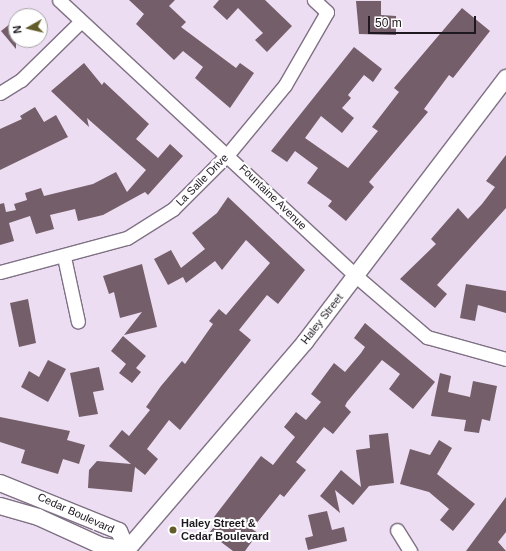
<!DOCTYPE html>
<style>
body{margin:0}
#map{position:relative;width:506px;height:551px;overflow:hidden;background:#edddf2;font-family:Helvetica,sans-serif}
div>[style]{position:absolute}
.building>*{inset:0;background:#745e69}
.roads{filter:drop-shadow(1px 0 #7f7184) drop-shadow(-1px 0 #7f7184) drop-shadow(0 1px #7f7184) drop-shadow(0 -1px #7f7184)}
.minor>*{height:13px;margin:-6.5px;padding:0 6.5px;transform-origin:6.5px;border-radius:6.5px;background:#fff}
.tertiary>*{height:16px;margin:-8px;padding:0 8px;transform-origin:8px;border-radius:8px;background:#fff}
.dots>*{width:11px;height:11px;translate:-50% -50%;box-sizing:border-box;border:2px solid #fff;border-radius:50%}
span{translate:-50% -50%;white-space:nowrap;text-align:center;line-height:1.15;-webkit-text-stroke:4px #fff;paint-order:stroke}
.street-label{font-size:11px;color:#1e1820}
.poi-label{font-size:11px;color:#1e1820;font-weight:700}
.left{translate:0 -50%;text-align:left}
.north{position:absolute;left:8px;top:8px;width:40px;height:40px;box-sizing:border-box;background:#fff;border:1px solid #a5a3a6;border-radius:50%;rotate:262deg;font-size:11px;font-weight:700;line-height:16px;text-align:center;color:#1e1820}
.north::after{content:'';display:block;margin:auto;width:14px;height:18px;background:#615c29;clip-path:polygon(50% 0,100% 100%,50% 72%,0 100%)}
.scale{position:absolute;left:368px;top:16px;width:108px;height:18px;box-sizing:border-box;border:2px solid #1e1820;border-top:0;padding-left:5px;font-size:12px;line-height:14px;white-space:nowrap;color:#1e1820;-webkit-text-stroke:3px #fff;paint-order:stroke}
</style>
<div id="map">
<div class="building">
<i style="clip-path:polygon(129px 0,175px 0,169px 6px,186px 22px,181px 27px,236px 68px,240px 63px,254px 73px,230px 108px,195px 78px,203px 67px,183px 51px,174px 60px,136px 24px,144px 14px)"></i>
<i style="clip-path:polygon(219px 0,265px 0,292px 26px,267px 52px,255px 40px,263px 33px,238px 8px,227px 20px,213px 7px)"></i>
<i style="clip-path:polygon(356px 1px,381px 1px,381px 15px,396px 16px,396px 35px,359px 34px)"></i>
<i style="clip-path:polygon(462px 8px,490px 31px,453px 78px,449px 75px,424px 109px,428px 112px,369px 182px,374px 187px,346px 221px,328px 206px,332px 201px,307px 183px,318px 168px,295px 151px,287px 162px,271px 151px,354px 47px,382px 69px,373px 82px,364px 75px,348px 95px,351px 98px,342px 108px,354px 118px,342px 133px,321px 116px,305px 138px,348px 168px,378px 131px,372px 127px,399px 92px,394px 88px)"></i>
<i style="clip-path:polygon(16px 19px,16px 49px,1px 31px)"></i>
<i style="clip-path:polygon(84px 63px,102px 85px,104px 82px,149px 124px,136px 139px,158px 158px,170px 144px,183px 156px,148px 195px,145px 192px,103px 215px,78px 221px,75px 209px,50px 215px,54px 229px,36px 234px,30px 216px,9px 223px,14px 241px,0 245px,0 204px,4px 203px,6px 212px,16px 210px,14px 204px,27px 200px,25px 193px,41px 188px,44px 196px,93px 184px,116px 172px,127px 192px,146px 170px,87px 118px,89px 127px,51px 91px)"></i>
<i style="clip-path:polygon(35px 107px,44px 122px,56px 115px,68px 137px,0 170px,0 129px,22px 119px,20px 116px)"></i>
<i style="clip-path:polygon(506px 155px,506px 208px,437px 285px,447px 294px,435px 308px,400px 279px,436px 244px,431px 239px,458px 208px,468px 219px,482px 204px,495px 187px,486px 181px)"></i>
<i style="clip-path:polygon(228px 197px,305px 270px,278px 304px,267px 295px,239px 330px,251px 340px,180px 430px,169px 420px,147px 449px,158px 459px,145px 475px,135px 467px,132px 492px,88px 488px,89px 470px,97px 461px,131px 464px,109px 446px,122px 430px,129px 436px,150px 410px,146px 407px,161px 386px,182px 361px,185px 364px,213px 324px,209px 321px,219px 309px,226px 315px,270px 263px,246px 240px,222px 270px,215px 261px,186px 283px,183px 277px,168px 285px,154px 259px,171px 250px,181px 268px,205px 249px,192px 233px,217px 213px)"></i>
<i style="clip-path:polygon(142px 264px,157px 327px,124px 335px,142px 312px,120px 318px,114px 292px,109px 294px,103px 276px)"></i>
<i style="clip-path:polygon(466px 284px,506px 291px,506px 313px,478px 305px,475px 321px,460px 318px)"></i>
<i style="clip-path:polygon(28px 299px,36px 343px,19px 347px,10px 303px)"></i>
<i style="clip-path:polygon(365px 323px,435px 382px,413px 409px,389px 389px,400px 374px,382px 360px,347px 402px,345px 406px,351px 412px,333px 434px,324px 427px,296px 462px,306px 470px,284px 497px,280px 494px,252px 529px,258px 533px,245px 551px,233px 551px,209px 533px,219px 521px,214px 517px,261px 456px,273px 465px,287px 447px,295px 437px,284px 427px,296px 412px,306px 420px,321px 402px,311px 394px,334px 363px,345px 372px,361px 353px,365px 347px,354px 338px)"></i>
<i style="clip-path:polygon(123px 336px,146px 356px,136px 368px,141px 372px,132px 383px,119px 373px,126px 364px,111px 351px)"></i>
<i style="clip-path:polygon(48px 360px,66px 369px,48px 402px,21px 387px,29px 371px,39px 377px)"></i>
<i style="clip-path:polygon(99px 367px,104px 390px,93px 392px,98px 414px,79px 417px,70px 373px)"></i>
<i style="clip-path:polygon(440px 373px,451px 376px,448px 392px,470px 397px,473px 381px,497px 386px,490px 421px,482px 419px,479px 433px,464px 431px,466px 420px,431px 416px)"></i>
<i style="clip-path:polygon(0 417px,70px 431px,67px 440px,85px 445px,79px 464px,63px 459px,58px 474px,21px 463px,25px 450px,0 442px)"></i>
<i style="clip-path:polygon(388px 433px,394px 483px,369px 486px,353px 505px,335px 490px,340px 513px,320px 496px,341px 470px,361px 487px,356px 450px,370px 448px,369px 435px)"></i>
<i style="clip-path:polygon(439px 440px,452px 448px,437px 474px,475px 504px,453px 531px,440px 520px,449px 509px,429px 492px,400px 484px,410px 449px,430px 455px)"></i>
<i style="clip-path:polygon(506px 497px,506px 532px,498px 542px,506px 551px,466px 551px)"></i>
<i style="clip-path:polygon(327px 511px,332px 530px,344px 527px,347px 541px,308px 550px,305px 538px,313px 536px,308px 515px)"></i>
</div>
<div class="roads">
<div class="minor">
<i style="left:59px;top:0;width:405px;rotate:42.9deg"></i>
<i style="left:356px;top:276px;width:94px;rotate:40.7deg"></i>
<i style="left:427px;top:337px;width:82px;rotate:15.6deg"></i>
<i style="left:0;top:93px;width:25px;rotate:-32deg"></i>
<i style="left:21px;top:80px;width:83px;rotate:-44.5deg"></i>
<i style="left:64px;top:257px;width:66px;rotate:77.8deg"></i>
<i style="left:0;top:272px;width:131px;rotate:-15deg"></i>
<i style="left:127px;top:238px;width:54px;rotate:-32.2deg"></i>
<i style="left:173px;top:209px;width:78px;rotate:-45deg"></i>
<i style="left:228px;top:154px;width:89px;rotate:-50.4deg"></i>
<i style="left:285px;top:85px;width:84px;rotate:-60.1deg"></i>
<i style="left:327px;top:12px;width:18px;rotate:-137deg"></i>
<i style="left:397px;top:530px;width:25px;rotate:58deg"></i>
</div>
<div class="tertiary">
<i style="left:0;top:483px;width:128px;rotate:22deg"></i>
<i style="left:119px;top:531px;width:21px;rotate:67deg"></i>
<i style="left:0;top:506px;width:40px;rotate:16deg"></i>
<i style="left:38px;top:517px;width:70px;rotate:24.4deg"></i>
<i style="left:102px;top:546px;width:25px;rotate:9deg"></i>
<i style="left:126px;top:551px;width:275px;rotate:-49.4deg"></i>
<i style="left:305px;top:342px;width:332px;rotate:-52.7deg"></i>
</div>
</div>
<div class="dots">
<i style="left:173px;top:530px;background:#615c29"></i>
</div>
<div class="street-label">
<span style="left:202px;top:180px;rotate:-45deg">La Salle Drive</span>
<span style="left:273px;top:197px;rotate:44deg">Fountaine Avenue</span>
<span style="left:322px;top:319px;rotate:-52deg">Haley Street</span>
<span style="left:76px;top:513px;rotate:24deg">Cedar Boulevard</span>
</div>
<div class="poi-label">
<span class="left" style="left:181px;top:530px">Haley Street &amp;<br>Cedar Boulevard</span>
</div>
<div class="north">N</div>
<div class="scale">50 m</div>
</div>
